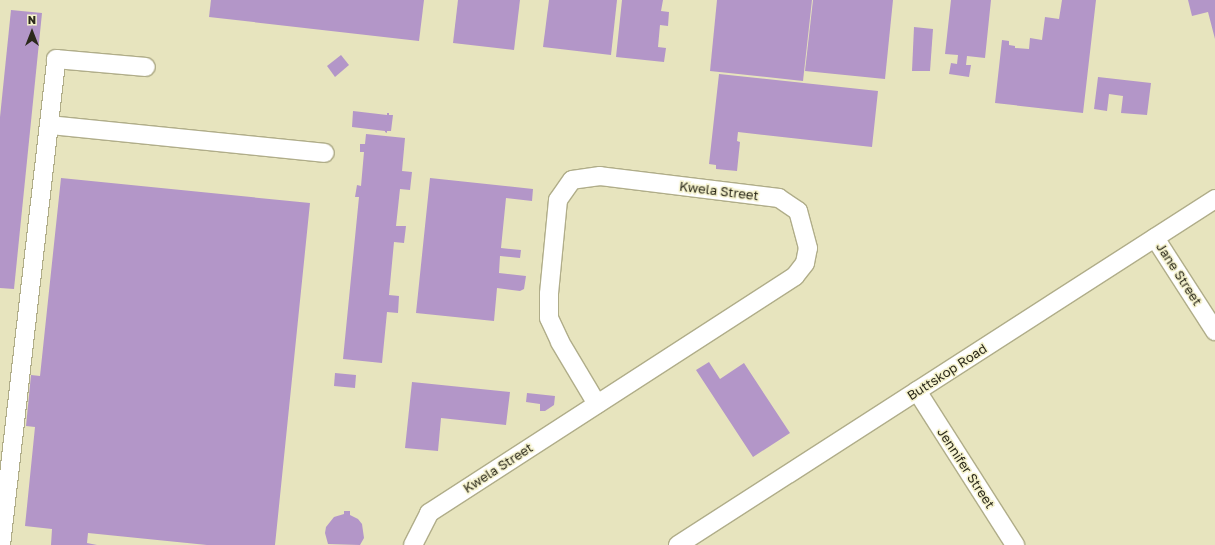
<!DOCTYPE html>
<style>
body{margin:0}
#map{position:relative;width:1215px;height:545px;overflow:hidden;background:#e7e4be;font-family:"Golos Text",sans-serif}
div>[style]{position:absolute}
.building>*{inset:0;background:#b396c8}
.roads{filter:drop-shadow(1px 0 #b0ad89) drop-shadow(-1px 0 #b0ad89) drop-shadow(0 1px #b0ad89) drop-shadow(0 -1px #b0ad89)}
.minor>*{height:18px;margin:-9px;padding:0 9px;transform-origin:9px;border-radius:9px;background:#fff}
span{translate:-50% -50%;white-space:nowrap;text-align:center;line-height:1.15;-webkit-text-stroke:3px #f4f1cb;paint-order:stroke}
.street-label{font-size:13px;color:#2b291b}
.north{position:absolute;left:12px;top:12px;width:40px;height:40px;-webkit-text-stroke:3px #f4f1cb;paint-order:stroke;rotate:0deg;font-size:11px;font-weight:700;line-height:16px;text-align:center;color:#2b291b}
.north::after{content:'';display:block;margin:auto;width:14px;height:18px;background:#2b291b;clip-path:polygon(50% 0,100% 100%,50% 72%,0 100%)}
</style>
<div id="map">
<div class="building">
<i style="clip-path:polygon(211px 0,424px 0,419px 41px,209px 17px)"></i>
<i style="clip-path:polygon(458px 0,520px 0,514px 50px,453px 43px)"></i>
<i style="clip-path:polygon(549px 0,617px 0,611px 55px,543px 47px)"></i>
<i style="clip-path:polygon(622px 0,663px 0,661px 11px,669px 12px,668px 26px,660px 25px,658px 47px,666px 48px,664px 62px,616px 57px)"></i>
<i style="clip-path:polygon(717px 0,812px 0,803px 81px,710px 71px)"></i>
<i style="clip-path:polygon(813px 0,893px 0,885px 79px,805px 71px)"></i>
<i style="clip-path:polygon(951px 0,991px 0,985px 58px,967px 56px,966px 65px,971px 65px,969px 77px,949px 74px,951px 63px,957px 64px,958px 55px,945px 54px)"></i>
<i style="clip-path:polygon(1062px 0,1096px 0,1083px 113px,995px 103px,1002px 40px,1009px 41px,1009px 45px,1015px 46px,1015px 48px,1029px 49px,1030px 38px,1042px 40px,1045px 17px,1059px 19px)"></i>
<i style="clip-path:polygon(1188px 0,1215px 0,1215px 39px,1208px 12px,1192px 16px)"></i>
<i style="clip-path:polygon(11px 10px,42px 13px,14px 289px,0 288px,0 117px)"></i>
<i style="clip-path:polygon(914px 27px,933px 29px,930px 71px,912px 71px)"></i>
<i style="clip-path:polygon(341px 55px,349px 65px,335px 77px,327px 66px)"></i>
<i style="clip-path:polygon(719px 74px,878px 91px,872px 147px,738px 132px,737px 141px,740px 142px,737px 171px,716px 169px,716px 165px,709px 164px)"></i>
<i style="clip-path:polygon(1098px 77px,1151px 83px,1147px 115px,1121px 113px,1123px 96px,1109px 94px,1107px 111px,1094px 109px)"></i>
<i style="clip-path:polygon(353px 111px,387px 115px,387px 113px,389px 113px,389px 115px,393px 115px,391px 131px,387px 131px,387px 133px,385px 132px,385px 131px,352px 127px)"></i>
<i style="clip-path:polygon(366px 134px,405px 138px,402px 171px,412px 172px,410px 190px,400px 189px,396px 226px,406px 226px,404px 243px,394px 242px,389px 295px,399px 296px,398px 313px,387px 312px,382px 363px,343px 359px,359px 197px,355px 197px,357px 185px,361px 186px,364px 152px,360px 152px,360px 144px,365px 144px)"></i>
<i style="clip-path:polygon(61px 178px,310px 203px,275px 545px,207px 545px,88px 533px,87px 543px,97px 545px,51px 545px,52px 529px,25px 526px,35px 427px,26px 426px,31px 375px,40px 376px)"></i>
<i style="clip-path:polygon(430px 178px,533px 189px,532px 201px,506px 198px,501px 248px,521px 250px,520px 258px,500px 256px,499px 273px,526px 276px,524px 289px,520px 291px,497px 288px,494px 321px,416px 313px)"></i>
<i style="clip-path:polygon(709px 362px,720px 379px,744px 363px,790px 433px,753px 457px,696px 370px)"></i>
<i style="clip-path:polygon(335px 373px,356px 375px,355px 388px,334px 386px)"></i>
<i style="clip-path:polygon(412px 382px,510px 392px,506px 425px,441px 418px,438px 451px,405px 448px)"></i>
<i style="clip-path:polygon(527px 393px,555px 396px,554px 405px,545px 411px,540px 411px,540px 404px,526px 402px)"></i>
<i style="clip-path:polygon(344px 511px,350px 511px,350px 515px,358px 519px,362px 524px,364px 538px,360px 545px,328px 544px,325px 533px,326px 527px,334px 517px,344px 514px)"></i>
</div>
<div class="roads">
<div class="minor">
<i style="left:50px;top:125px;width:276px;rotate:5.8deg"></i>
<i style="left:1155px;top:238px;width:111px;rotate:57.2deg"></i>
<i style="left:917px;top:391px;width:183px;rotate:57.5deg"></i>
<i style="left:1px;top:545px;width:489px;rotate:-83.5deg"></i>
<i style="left:56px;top:59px;width:90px;rotate:5.1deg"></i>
<i style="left:413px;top:545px;width:36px;rotate:-63deg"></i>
<i style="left:429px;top:513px;width:436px;rotate:-32.9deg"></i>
<i style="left:795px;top:276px;width:16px;rotate:-52deg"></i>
<i style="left:805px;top:263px;width:15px;rotate:-79deg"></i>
<i style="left:808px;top:248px;width:38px;rotate:-105deg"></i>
<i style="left:798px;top:211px;width:23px;rotate:-146deg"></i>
<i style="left:779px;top:198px;width:180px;rotate:-173deg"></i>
<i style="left:600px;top:176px;width:28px;rotate:172deg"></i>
<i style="left:572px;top:180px;width:24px;rotate:125deg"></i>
<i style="left:558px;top:200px;width:94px;rotate:95.5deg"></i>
<i style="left:549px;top:294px;width:24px;rotate:90deg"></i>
<i style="left:549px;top:318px;width:26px;rotate:65deg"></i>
<i style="left:560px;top:342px;width:72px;rotate:59.2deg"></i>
<i style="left:678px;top:545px;width:639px;rotate:-32.79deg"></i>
</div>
</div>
<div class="street-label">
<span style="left:719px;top:191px;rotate:7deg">Kwela Street</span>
<span style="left:1179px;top:274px;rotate:57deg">Jane Street</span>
<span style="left:947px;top:372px;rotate:-33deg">Buttskop Road</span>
<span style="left:498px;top:468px;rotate:-33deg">Kwela Street</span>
<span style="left:966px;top:468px;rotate:57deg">Jennifer Street</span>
</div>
<div class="north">N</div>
</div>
